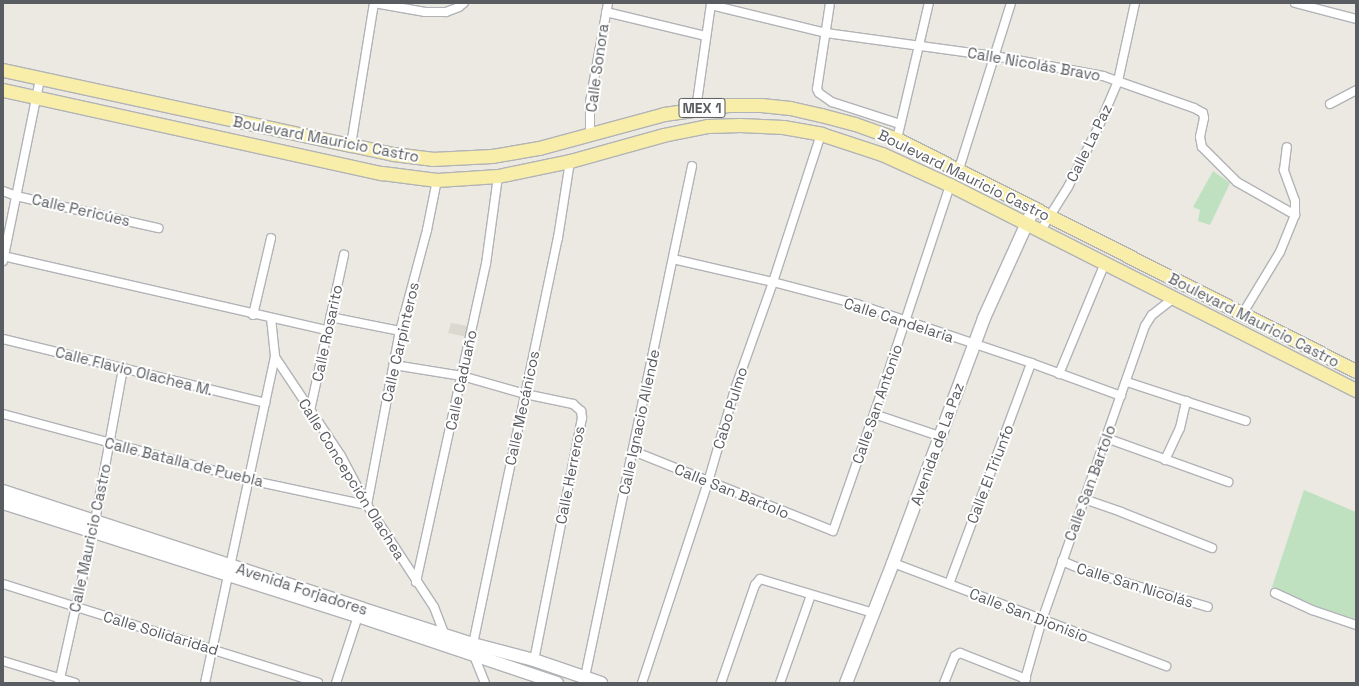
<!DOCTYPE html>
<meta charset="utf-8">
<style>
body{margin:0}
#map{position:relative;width:1359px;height:686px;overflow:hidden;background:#ebe9e1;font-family:"Space Grotesk",sans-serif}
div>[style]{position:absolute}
.education>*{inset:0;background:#dbd8cf}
.green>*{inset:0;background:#bfe1c0}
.roads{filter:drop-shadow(1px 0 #b1b3b7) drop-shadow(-1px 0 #b1b3b7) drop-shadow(0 1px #b1b3b7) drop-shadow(0 -1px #b1b3b7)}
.street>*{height:8px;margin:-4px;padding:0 4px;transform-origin:4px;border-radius:4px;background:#fff}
.secondary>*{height:12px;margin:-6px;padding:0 6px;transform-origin:6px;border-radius:6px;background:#fff}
.primary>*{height:13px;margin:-6.5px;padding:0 6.5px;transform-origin:6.5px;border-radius:6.5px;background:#f8eea9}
span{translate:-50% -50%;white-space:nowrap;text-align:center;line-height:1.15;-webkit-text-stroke:4px #fff;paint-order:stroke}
.shield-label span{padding:1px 3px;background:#fff;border:1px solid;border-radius:3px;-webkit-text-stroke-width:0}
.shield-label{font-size:14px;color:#595c60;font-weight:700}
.street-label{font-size:15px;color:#595c60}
.frame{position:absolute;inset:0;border:4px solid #595c60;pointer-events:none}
</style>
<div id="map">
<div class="education">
<i style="clip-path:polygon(451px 323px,469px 326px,467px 337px,448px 333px)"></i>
</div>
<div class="green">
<i style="clip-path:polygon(1213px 171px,1230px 183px,1210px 225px,1198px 221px,1200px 210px,1193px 207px)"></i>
<i style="clip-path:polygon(1304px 490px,1356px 512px,1356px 619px,1323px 609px,1272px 587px)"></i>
</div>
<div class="roads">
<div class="street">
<i style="left:374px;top:3px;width:52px;rotate:10deg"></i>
<i style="left:425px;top:12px;width:21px"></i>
<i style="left:446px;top:12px;width:14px;rotate:-21deg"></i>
<i style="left:459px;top:7px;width:6px;rotate:-39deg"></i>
<i style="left:830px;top:3px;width:87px;rotate:98.6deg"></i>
<i style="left:817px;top:89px;width:4px;rotate:63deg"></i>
<i style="left:819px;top:93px;width:16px;rotate:35deg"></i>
<i style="left:832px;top:102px;width:71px;rotate:17.9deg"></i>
<i style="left:1295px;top:3px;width:63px;rotate:14.7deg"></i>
<i style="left:711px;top:5px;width:118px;rotate:13.7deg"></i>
<i style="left:826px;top:33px;width:171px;rotate:7.8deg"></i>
<i style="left:995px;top:56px;width:110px;rotate:10.5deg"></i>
<i style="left:1103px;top:76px;width:96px;rotate:19.4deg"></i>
<i style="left:1194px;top:108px;width:10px;rotate:29deg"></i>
<i style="left:1203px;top:113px;width:5px;rotate:79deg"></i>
<i style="left:1204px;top:118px;width:19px;rotate:102deg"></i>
<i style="left:1200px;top:137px;width:10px;rotate:79deg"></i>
<i style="left:1202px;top:147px;width:49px;rotate:45deg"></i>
<i style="left:1237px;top:182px;width:67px;rotate:29.6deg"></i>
<i style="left:606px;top:12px;width:103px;rotate:13.5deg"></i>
<i style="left:1330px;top:104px;width:30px;rotate:-28deg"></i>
<i style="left:696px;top:109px;width:107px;rotate:-81.9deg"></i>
<i style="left:590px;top:134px;width:32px;rotate:-90deg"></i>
<i style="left:590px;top:102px;width:101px;rotate:-79.7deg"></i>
<i style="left:897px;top:139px;width:140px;rotate:-76.8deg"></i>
<i style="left:351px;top:145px;width:144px;rotate:-80.8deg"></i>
<i style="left:959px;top:169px;width:174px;rotate:-72.6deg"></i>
<i style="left:3px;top:191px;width:14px;rotate:21deg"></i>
<i style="left:16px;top:196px;width:146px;rotate:12.7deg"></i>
<i style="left:1041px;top:230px;width:51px;rotate:-57.9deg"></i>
<i style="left:1068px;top:187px;width:66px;rotate:-63deg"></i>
<i style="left:1098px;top:128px;width:51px;rotate:-66.9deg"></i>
<i style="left:1118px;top:81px;width:80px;rotate:-77.7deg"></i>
<i style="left:3px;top:256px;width:332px;rotate:12.9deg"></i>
<i style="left:673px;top:259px;width:103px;rotate:13deg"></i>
<i style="left:773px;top:282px;width:87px;rotate:14.7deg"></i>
<i style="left:857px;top:304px;width:184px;rotate:18.7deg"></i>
<i style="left:1031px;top:363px;width:96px;rotate:20.1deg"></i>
<i style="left:3px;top:261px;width:186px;rotate:-78.5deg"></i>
<i style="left:1243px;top:313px;width:71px;rotate:-58.8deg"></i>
<i style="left:1280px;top:252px;width:40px;rotate:-68deg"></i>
<i style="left:1295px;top:215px;width:14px;rotate:-90deg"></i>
<i style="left:1295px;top:201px;width:33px;rotate:-110deg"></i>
<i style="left:1284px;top:170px;width:23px;rotate:-83deg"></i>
<i style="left:253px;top:315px;width:79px;rotate:-76.8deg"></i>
<i style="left:330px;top:317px;width:71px;rotate:11.3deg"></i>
<i style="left:271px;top:318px;width:39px;rotate:84deg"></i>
<i style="left:275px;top:357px;width:119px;rotate:56.3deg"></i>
<i style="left:341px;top:456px;width:55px;rotate:62deg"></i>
<i style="left:367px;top:505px;width:122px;rotate:56.7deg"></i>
<i style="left:434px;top:607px;width:30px;rotate:69deg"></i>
<i style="left:3px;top:339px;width:270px;rotate:13.7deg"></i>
<i style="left:394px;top:365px;width:69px;rotate:9.2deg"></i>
<i style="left:462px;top:376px;width:66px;rotate:15.9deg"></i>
<i style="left:525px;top:394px;width:49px;rotate:11.8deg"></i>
<i style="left:573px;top:404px;width:11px;rotate:41deg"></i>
<i style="left:581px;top:411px;width:7px;rotate:82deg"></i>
<i style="left:582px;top:418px;width:247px;rotate:101.2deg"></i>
<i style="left:1059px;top:374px;width:120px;rotate:-67.5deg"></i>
<i style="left:1127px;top:382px;width:125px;rotate:18.1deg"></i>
<i style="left:310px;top:411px;width:160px;rotate:-77.7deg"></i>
<i style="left:3px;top:414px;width:255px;rotate:15deg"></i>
<i style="left:249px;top:480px;width:121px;rotate:12deg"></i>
<i style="left:367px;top:505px;width:177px;rotate:-79.3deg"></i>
<i style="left:400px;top:331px;width:105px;rotate:-75deg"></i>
<i style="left:427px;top:230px;width:51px;rotate:-78.7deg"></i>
<i style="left:874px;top:414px;width:69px;rotate:18.7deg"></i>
<i style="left:1106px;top:438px;width:130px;rotate:19.8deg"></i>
<i style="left:633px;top:451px;width:215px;rotate:21.8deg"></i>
<i style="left:833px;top:531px;width:155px;rotate:-70.7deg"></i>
<i style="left:884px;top:385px;width:211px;rotate:-71.7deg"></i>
<i style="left:1165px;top:460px;width:35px;rotate:-65deg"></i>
<i style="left:1180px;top:428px;width:28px;rotate:-77deg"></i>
<i style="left:1084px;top:499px;width:39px;rotate:19deg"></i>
<i style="left:1121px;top:512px;width:98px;rotate:21.6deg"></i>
<i style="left:1062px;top:561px;width:23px;rotate:23deg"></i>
<i style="left:1083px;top:570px;width:130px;rotate:16.5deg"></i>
<i style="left:893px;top:563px;width:292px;rotate:20.7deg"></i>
<i style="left:416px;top:582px;width:326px;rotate:-77.6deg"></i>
<i style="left:486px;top:264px;width:89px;rotate:-82.2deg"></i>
<i style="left:3px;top:584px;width:330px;rotate:17.4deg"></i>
<i style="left:949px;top:584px;width:236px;rotate:-69.6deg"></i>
<i style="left:1275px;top:593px;width:41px;rotate:24.7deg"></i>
<i style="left:1312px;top:610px;width:46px;rotate:18.8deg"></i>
<i style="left:3px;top:661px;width:75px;rotate:17deg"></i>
<i style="left:585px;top:677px;width:522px;rotate:-78.17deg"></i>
<i style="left:59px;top:683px;width:166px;rotate:-77.5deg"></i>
<i style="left:95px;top:521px;width:156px;rotate:-79.6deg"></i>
<i style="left:205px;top:683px;width:333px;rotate:-77.9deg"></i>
<i style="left:336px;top:683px;width:71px;rotate:-71.8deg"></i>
<i style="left:485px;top:683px;width:31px;rotate:-112deg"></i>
<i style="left:473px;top:654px;width:10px;rotate:-90deg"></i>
<i style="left:473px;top:644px;width:415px;rotate:-78.2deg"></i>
<i style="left:558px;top:238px;width:78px;rotate:-81.1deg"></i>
<i style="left:642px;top:683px;width:212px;rotate:-71.8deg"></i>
<i style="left:708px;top:482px;width:97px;rotate:-73.8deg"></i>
<i style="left:735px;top:389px;width:114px;rotate:-70.4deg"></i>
<i style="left:773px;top:282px;width:156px;rotate:-72deg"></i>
<i style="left:721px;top:683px;width:104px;rotate:-70.9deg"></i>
<i style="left:755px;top:585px;width:8px;rotate:-50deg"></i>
<i style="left:760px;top:579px;width:118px;rotate:16.7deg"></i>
<i style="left:780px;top:683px;width:93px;rotate:-70.6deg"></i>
<i style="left:944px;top:683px;width:29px;rotate:-68deg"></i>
<i style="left:955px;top:656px;width:6px;rotate:-31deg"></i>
<i style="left:960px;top:653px;width:71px;rotate:21.5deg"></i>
<i style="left:1024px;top:683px;width:66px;rotate:-74.1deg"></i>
<i style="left:1042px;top:620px;width:312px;rotate:-70.7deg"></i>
<i style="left:1145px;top:326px;width:13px;rotate:-58deg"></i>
<i style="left:1152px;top:315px;width:28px;rotate:-38deg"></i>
</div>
<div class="secondary">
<i style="left:3px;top:491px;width:376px;rotate:18.1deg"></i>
<i style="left:360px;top:608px;width:119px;rotate:17.7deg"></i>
<i style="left:473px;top:644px;width:63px;rotate:14.7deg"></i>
<i style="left:534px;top:660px;width:71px;rotate:18.9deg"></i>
<i style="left:3px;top:503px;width:373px;rotate:17.7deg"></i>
<i style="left:358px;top:616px;width:210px;rotate:18.6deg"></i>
<i style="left:846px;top:683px;width:129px;rotate:-68.6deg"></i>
<i style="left:893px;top:563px;width:261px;rotate:-69.6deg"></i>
<i style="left:984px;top:318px;width:121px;rotate:-65.6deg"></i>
</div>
<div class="primary">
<i style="left:3px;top:70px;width:356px;rotate:12.2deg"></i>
<i style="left:351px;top:145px;width:43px;rotate:12.1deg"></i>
<i style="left:393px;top:154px;width:39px;rotate:7deg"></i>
<i style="left:432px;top:159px;width:60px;rotate:-2.9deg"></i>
<i style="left:492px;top:156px;width:48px;rotate:-9.7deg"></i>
<i style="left:539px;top:148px;width:130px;rotate:-15.2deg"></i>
<i style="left:664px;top:114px;width:65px;rotate:-8deg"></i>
<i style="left:728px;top:105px;width:33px"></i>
<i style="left:761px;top:105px;width:29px;rotate:6deg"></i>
<i style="left:790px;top:108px;width:32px;rotate:13deg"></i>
<i style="left:821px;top:115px;width:35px;rotate:15deg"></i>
<i style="left:855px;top:124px;width:45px;rotate:19.7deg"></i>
<i style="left:897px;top:139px;width:514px;rotate:26.81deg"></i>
<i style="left:3px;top:90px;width:388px;rotate:12.4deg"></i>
<i style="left:382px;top:173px;width:55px;rotate:7.3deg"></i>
<i style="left:437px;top:180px;width:61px;rotate:-3.8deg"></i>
<i style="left:498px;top:176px;width:74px;rotate:-11.8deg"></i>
<i style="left:570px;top:161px;width:97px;rotate:-15.6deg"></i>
<i style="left:663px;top:135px;width:46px;rotate:-11.3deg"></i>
<i style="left:708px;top:126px;width:32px;rotate:-2deg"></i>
<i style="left:740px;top:125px;width:43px;rotate:2.7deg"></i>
<i style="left:783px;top:127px;width:39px;rotate:10deg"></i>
<i style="left:821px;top:134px;width:64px;rotate:18.2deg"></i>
<i style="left:882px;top:154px;width:75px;rotate:24.5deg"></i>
<i style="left:950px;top:185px;width:455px;rotate:26.8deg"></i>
</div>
</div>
<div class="shield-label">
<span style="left:702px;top:108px">MEX 1</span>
</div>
<div class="street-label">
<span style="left:1034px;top:64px;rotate:10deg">Calle Nicolás Bravo</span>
<span style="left:597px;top:68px;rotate:-82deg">Calle Sonora</span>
<span style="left:326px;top:139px;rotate:11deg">Boulevard Mauricio Castro</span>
<span style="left:1089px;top:143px;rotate:-64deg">Calle La Paz</span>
<span style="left:964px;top:175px;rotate:26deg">Boulevard Mauricio Castro</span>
<span style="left:81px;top:210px;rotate:13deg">Calle Pericúes</span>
<span style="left:899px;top:320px;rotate:18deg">Calle Candelaria</span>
<span style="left:1254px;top:320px;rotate:27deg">Boulevard Mauricio Castro</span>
<span style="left:327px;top:333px;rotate:-78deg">Calle Rosarito</span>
<span style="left:400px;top:342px;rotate:-77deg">Calle Carpinteros</span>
<span style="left:134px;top:371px;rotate:14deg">Calle Flavio Olachea M.</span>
<span style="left:461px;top:380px;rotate:-78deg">Calle Caduaño</span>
<span style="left:877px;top:404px;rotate:-71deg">Calle San Antonio</span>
<span style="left:522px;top:408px;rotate:-78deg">Calle Mecánicos</span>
<span style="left:730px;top:408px;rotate:-73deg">Cabo Pulmo</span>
<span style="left:639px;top:422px;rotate:-78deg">Calle Ignacio Allende</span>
<span style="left:937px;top:444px;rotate:-70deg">Avenida de La Paz</span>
<span style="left:184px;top:462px;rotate:14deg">Calle Batalla de Puebla</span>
<span style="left:990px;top:474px;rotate:-69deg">Calle El Triunfo</span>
<span style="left:570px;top:475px;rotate:-79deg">Calle Herreros</span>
<span style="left:352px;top:479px;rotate:58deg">Calle Concepción Olachea</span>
<span style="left:1090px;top:483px;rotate:-70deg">Calle San Bartolo</span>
<span style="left:732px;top:491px;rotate:22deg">Calle San Bartolo</span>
<span style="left:90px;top:538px;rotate:-78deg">Calle Mauricio Castro</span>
<span style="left:1135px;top:585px;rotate:17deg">Calle San Nicolás</span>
<span style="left:302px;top:589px;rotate:18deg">Avenida Forjadores</span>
<span style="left:1029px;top:615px;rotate:21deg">Calle San Dionisio</span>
<span style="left:161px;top:633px;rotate:17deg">Calle Solidaridad</span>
</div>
<div class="frame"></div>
</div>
